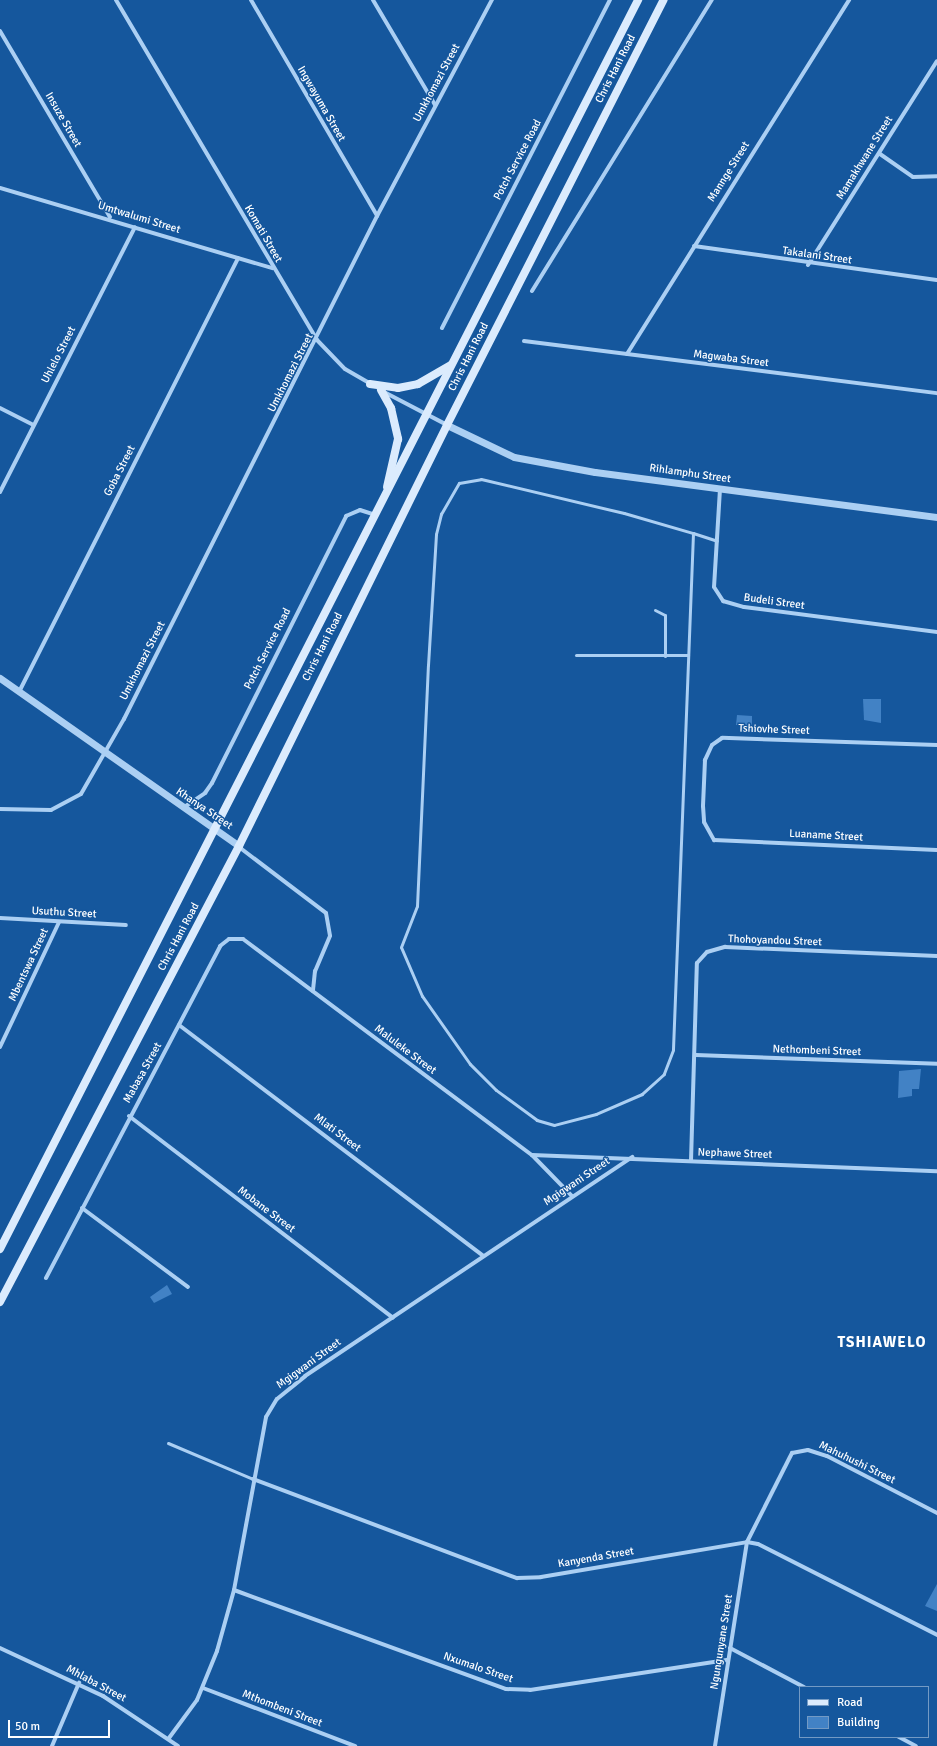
<!DOCTYPE html>
<style>
body{margin:0}
#map{position:relative;width:937px;height:1746px;overflow:hidden;background:#15579d;font-family:Signika,sans-serif}
div>[style]{position:absolute}
.building>*{inset:0;background:#4282c5}
.service>*{height:3px;margin:-1.5px;padding:0 1.5px;transform-origin:1.5px;border-radius:1.5px;background:#abcff3}
.minor>*{height:4px;margin:-2px;padding:0 2px;transform-origin:2px;border-radius:2px;background:#abcff3}
.tertiary>*{height:7px;margin:-3.5px;padding:0 3.5px;transform-origin:3.5px;border-radius:3.5px;background:#abcff3}
.secondary>*{height:8px;margin:-4px;padding:0 4px;transform-origin:4px;border-radius:4px;background:#dbebfd}
span{translate:-50% -50%;white-space:nowrap;text-align:center;line-height:1.15;-webkit-text-stroke:3px #15579d;paint-order:stroke}
.street-label{font-size:11px;color:#fff}
.district-label{font-size:15px;color:#fff;font-weight:700;letter-spacing:1px}
.legend{position:absolute;left:799px;top:1686px;width:130px;height:52px;box-sizing:border-box;background:#15579d;border:1px solid #739ac4;margin:0;padding:5px 7px;list-style:none;font-size:12px;color:#fff}
.legend li{display:flex;align-items:center;gap:8px;height:20px}
.legend b{width:20px;border:1px solid #739ac4}
.scale{position:absolute;left:8px;top:1720px;width:102px;height:18px;box-sizing:border-box;border:2px solid #fff;border-top:0;padding-left:5px;font-size:12px;line-height:14px;white-space:nowrap;color:#fff;-webkit-text-stroke:3px #15579d;paint-order:stroke}
</style>
<div id="map">
<div class="building">
<i style="clip-path:polygon(863px 699px,881px 699px,881px 723px,864px 720px)"></i>
<i style="clip-path:polygon(737px 715px,752px 716px,752px 726px,736px 725px)"></i>
<i style="clip-path:polygon(921px 1069px,919px 1089px,912px 1089px,912px 1096px,898px 1098px,899px 1071px)"></i>
<i style="clip-path:polygon(167px 1285px,172px 1294px,154px 1303px,150px 1297px)"></i>
<i style="clip-path:polygon(937px 1584px,937px 1611px,925px 1606px)"></i>
</div>
<div class="service">
<i style="left:693px;top:533px;width:517px;rotate:92.22deg"></i>
<i style="left:673px;top:1050px;width:26px;rotate:111deg"></i>
<i style="left:664px;top:1074px;width:30px;rotate:138deg"></i>
<i style="left:642px;top:1094px;width:50px;rotate:156.5deg"></i>
<i style="left:596px;top:1114px;width:43px;rotate:165.3deg"></i>
<i style="left:554px;top:1125px;width:18px;rotate:-164deg"></i>
<i style="left:537px;top:1120px;width:51px;rotate:-143.8deg"></i>
<i style="left:496px;top:1090px;width:37px;rotate:-135deg"></i>
<i style="left:470px;top:1064px;width:83px;rotate:-125.2deg"></i>
<i style="left:422px;top:996px;width:53px;rotate:-113.2deg"></i>
<i style="left:401px;top:947px;width:44px;rotate:-68.7deg"></i>
<i style="left:417px;top:906px;width:241px;rotate:-87.4deg"></i>
<i style="left:428px;top:665px;width:131px;rotate:-86.5deg"></i>
<i style="left:436px;top:534px;width:21px;rotate:-76deg"></i>
<i style="left:441px;top:514px;width:36px;rotate:-60deg"></i>
<i style="left:459px;top:483px;width:22px;rotate:-10deg"></i>
<i style="left:481px;top:479px;width:147px;rotate:13.4deg"></i>
<i style="left:624px;top:513px;width:72px;rotate:16.2deg"></i>
<i style="left:693px;top:533px;width:25px;rotate:18deg"></i>
<i style="left:655px;top:610px;width:11px;rotate:27deg"></i>
<i style="left:665px;top:615px;width:41px;rotate:90deg"></i>
<i style="left:576px;top:655px;width:112px"></i>
<i style="left:168px;top:1443px;width:92px;rotate:23deg"></i>
</div>
<div class="minor">
<i style="left:116px;top:0;width:395px;rotate:59.4deg"></i>
<i style="left:317px;top:340px;width:40px;rotate:46deg"></i>
<i style="left:345px;top:369px;width:30px;rotate:30deg"></i>
<i style="left:251px;top:0;width:250px;rotate:59.7deg"></i>
<i style="left:373px;top:0;width:122px;rotate:59.4deg"></i>
<i style="left:0;top:31px;width:216px;rotate:59.4deg"></i>
<i style="left:880px;top:154px;width:40px;rotate:34.9deg"></i>
<i style="left:913px;top:177px;width:24px;rotate:-2deg"></i>
<i style="left:0;top:188px;width:284px;rotate:16.4deg"></i>
<i style="left:694px;top:246px;width:245px;rotate:8deg"></i>
<i style="left:808px;top:265px;width:241px;rotate:-57.7deg"></i>
<i style="left:532px;top:291px;width:342px;rotate:-58.3deg"></i>
<i style="left:442px;top:328px;width:369px;rotate:-62.9deg"></i>
<i style="left:524px;top:341px;width:416px;rotate:7.2deg"></i>
<i style="left:627px;top:354px;width:418px;rotate:-57.9deg"></i>
<i style="left:384px;top:392px;width:71px;rotate:27.6deg"></i>
<i style="left:0;top:408px;width:37px;rotate:27deg"></i>
<i style="left:720px;top:489px;width:98px;rotate:93.5deg"></i>
<i style="left:714px;top:587px;width:17px;rotate:57deg"></i>
<i style="left:723px;top:601px;width:22px;rotate:16deg"></i>
<i style="left:744px;top:607px;width:195px;rotate:7.4deg"></i>
<i style="left:0;top:492px;width:297px;rotate:-63deg"></i>
<i style="left:19px;top:692px;width:486px;rotate:-63.2deg"></i>
<i style="left:937px;top:745px;width:215px;rotate:-178.1deg"></i>
<i style="left:722px;top:738px;width:12px;rotate:145deg"></i>
<i style="left:712px;top:745px;width:17px;rotate:115deg"></i>
<i style="left:705px;top:760px;width:46px;rotate:92.5deg"></i>
<i style="left:703px;top:806px;width:16px;rotate:86deg"></i>
<i style="left:704px;top:822px;width:21px;rotate:61deg"></i>
<i style="left:714px;top:840px;width:223px;rotate:2.6deg"></i>
<i style="left:183px;top:808px;width:27px;rotate:-34deg"></i>
<i style="left:205px;top:793px;width:12px;rotate:-55deg"></i>
<i style="left:212px;top:783px;width:299px;rotate:-63.3deg"></i>
<i style="left:346px;top:516px;width:15px;rotate:-23deg"></i>
<i style="left:360px;top:510px;width:16px;rotate:18deg"></i>
<i style="left:0;top:809px;width:51px;rotate:1.1deg"></i>
<i style="left:51px;top:810px;width:34px;rotate:-28deg"></i>
<i style="left:81px;top:794px;width:86px;rotate:-60.2deg"></i>
<i style="left:124px;top:719px;width:563px;rotate:-63.3deg"></i>
<i style="left:377px;top:216px;width:245px;rotate:-62deg"></i>
<i style="left:239px;top:847px;width:109px;rotate:37.2deg"></i>
<i style="left:326px;top:913px;width:23px;rotate:80deg"></i>
<i style="left:330px;top:936px;width:38px;rotate:113deg"></i>
<i style="left:315px;top:971px;width:20px;rotate:96deg"></i>
<i style="left:0;top:918px;width:126px;rotate:3.2deg"></i>
<i style="left:179px;top:1025px;width:382px;rotate:37.2deg"></i>
<i style="left:0;top:1047px;width:138px;rotate:-64.7deg"></i>
<i style="left:696px;top:1055px;width:241px;rotate:2.1deg"></i>
<i style="left:129px;top:1116px;width:332px;rotate:37.4deg"></i>
<i style="left:532px;top:1155px;width:405px;rotate:2.3deg"></i>
<i style="left:691px;top:1161px;width:198px;rotate:-88.3deg"></i>
<i style="left:697px;top:963px;width:15px;rotate:-48deg"></i>
<i style="left:707px;top:952px;width:19px;rotate:-16deg"></i>
<i style="left:725px;top:947px;width:212px;rotate:2.4deg"></i>
<i style="left:82px;top:1208px;width:132px;rotate:36.7deg"></i>
<i style="left:46px;top:1278px;width:375px;rotate:-62.3deg"></i>
<i style="left:220px;top:946px;width:11px;rotate:-38deg"></i>
<i style="left:229px;top:939px;width:14px"></i>
<i style="left:243px;top:939px;width:361px;rotate:36.8deg"></i>
<i style="left:532px;top:1155px;width:57px;rotate:45.7deg"></i>
<i style="left:253px;top:1479px;width:282px;rotate:20.6deg"></i>
<i style="left:517px;top:1578px;width:24px;rotate:-2deg"></i>
<i style="left:541px;top:1577px;width:209px;rotate:-9.6deg"></i>
<i style="left:747px;top:1542px;width:11px;rotate:10deg"></i>
<i style="left:758px;top:1544px;width:201px;rotate:26.9deg"></i>
<i style="left:234px;top:1590px;width:289px;rotate:20deg"></i>
<i style="left:506px;top:1689px;width:24px;rotate:2deg"></i>
<i style="left:530px;top:1690px;width:199px;rotate:-8.7deg"></i>
<i style="left:0;top:1648px;width:114px;rotate:25deg"></i>
<i style="left:103px;top:1696px;width:90px;rotate:33.7deg"></i>
<i style="left:730px;top:1648px;width:84px;rotate:27.8deg"></i>
<i style="left:203px;top:1688px;width:163px;rotate:20.9deg"></i>
<i style="left:899px;top:1737px;width:19px;rotate:28deg"></i>
<i style="left:169px;top:1738px;width:47px;rotate:-53.6deg"></i>
<i style="left:197px;top:1700px;width:53px;rotate:-67.8deg"></i>
<i style="left:217px;top:1651px;width:63px;rotate:-74.4deg"></i>
<i style="left:234px;top:1590px;width:176px;rotate:-79.5deg"></i>
<i style="left:266px;top:1417px;width:21px;rotate:-59deg"></i>
<i style="left:277px;top:1399px;width:36px;rotate:-39deg"></i>
<i style="left:305px;top:1376px;width:394px;rotate:-33.8deg"></i>
<i style="left:52px;top:1746px;width:69px;rotate:-66.8deg"></i>
<i style="left:715px;top:1746px;width:206px;rotate:-81.1deg"></i>
<i style="left:747px;top:1542px;width:100px;rotate:-63.2deg"></i>
<i style="left:792px;top:1453px;width:16px;rotate:-11deg"></i>
<i style="left:808px;top:1450px;width:20px;rotate:18deg"></i>
<i style="left:827px;top:1456px;width:124px;rotate:27.4deg"></i>
</div>
<div class="tertiary">
<i style="left:447px;top:425px;width:74px;rotate:25.5deg"></i>
<i style="left:514px;top:457px;width:82px;rotate:10.5deg"></i>
<i style="left:595px;top:472px;width:345px;rotate:7.5deg"></i>
<i style="left:0;top:678px;width:292px;rotate:35.1deg"></i>
</div>
<div class="secondary">
<i style="left:370px;top:384px;width:28px;rotate:8deg"></i>
<i style="left:398px;top:388px;width:20px;rotate:-11deg"></i>
<i style="left:418px;top:384px;width:38px;rotate:-30deg"></i>
<i style="left:381px;top:390px;width:21px;rotate:61deg"></i>
<i style="left:391px;top:408px;width:32px;rotate:77deg"></i>
<i style="left:398px;top:439px;width:49px;rotate:102.9deg"></i>
<i style="left:0;top:1249px;width:1403px;rotate:-62.94deg"></i>
<i style="left:0;top:1302px;width:515px;rotate:-62.34deg"></i>
<i style="left:239px;top:846px;width:470px;rotate:-63.7deg"></i>
<i style="left:447px;top:425px;width:477px;rotate:-63deg"></i>
</div>
<div class="street-label">
<span style="left:616px;top:69px;rotate:-63deg">Chris Hani Road</span>
<span style="left:437px;top:83px;rotate:-62deg">Umkhomazi Street</span>
<span style="left:321px;top:104px;rotate:60deg">Ingwayuma Street</span>
<span style="left:63px;top:120px;rotate:60deg">Insuze Street</span>
<span style="left:865px;top:158px;rotate:-58deg">Mamakhwane Street</span>
<span style="left:518px;top:160px;rotate:-62deg">Potch Service Road</span>
<span style="left:729px;top:172px;rotate:-58deg">Mannge Street</span>
<span style="left:139px;top:218px;rotate:17deg">Umtwalumi Street</span>
<span style="left:263px;top:234px;rotate:60deg">Komati Street</span>
<span style="left:817px;top:256px;rotate:8deg">Takalani Street</span>
<span style="left:59px;top:355px;rotate:-63deg">Uhlelo Street</span>
<span style="left:469px;top:357px;rotate:-63deg">Chris Hani Road</span>
<span style="left:731px;top:359px;rotate:7deg">Magwaba Street</span>
<span style="left:291px;top:373px;rotate:-63deg">Umkhomazi Street</span>
<span style="left:120px;top:471px;rotate:-63deg">Goba Street</span>
<span style="left:690px;top:474px;rotate:8deg">Rihlamphu Street</span>
<span style="left:774px;top:602px;rotate:8deg">Budeli Street</span>
<span style="left:323px;top:647px;rotate:-63deg">Chris Hani Road</span>
<span style="left:268px;top:649px;rotate:-63deg">Potch Service Road</span>
<span style="left:143px;top:661px;rotate:-63deg">Umkhomazi Street</span>
<span style="left:774px;top:730px;rotate:2deg">Tshiovhe Street</span>
<span style="left:204px;top:809px;rotate:34deg">Khanya Street</span>
<span style="left:826px;top:836px;rotate:3deg">Luaname Street</span>
<span style="left:64px;top:913px;rotate:3deg">Usuthu Street</span>
<span style="left:179px;top:937px;rotate:-62deg">Chris Hani Road</span>
<span style="left:775px;top:941px;rotate:2deg">Thohoyandou Street</span>
<span style="left:29px;top:965px;rotate:-65deg">Mbentswa Street</span>
<span style="left:405px;top:1050px;rotate:37deg">Maluleke Street</span>
<span style="left:817px;top:1051px;rotate:2deg">Nethombeni Street</span>
<span style="left:143px;top:1073px;rotate:-61deg">Mabasa Street</span>
<span style="left:337px;top:1133px;rotate:37deg">Mlati Street</span>
<span style="left:735px;top:1154px;rotate:2deg">Nephawe Street</span>
<span style="left:577px;top:1182px;rotate:-34deg">Mgigwani Street</span>
<span style="left:266px;top:1210px;rotate:37deg">Mobane Street</span>
<span style="left:309px;top:1364px;rotate:-36deg">Mgigwani Street</span>
<span style="left:857px;top:1463px;rotate:26deg">Mahuhushi Street</span>
<span style="left:596px;top:1558px;rotate:-10deg">Kanyenda Street</span>
<span style="left:722px;top:1642px;rotate:-81deg">Ngungunyane Street</span>
<span style="left:478px;top:1668px;rotate:19deg">Nxumalo Street</span>
<span style="left:96px;top:1684px;rotate:28deg">Mhlaba Street</span>
<span style="left:282px;top:1709px;rotate:21deg">Mthombeni Street</span>
</div>
<div class="district-label">
<span style="left:882px;top:1343px">TSHIAWELO</span>
</div>
<ul class="legend">
<li><b style="height:5px;background:#dbebfd"></b>Road</li>
<li><b style="height:11px;background:#4282c5"></b>Building</li>
</ul>
<div class="scale">50 m</div>
</div>
